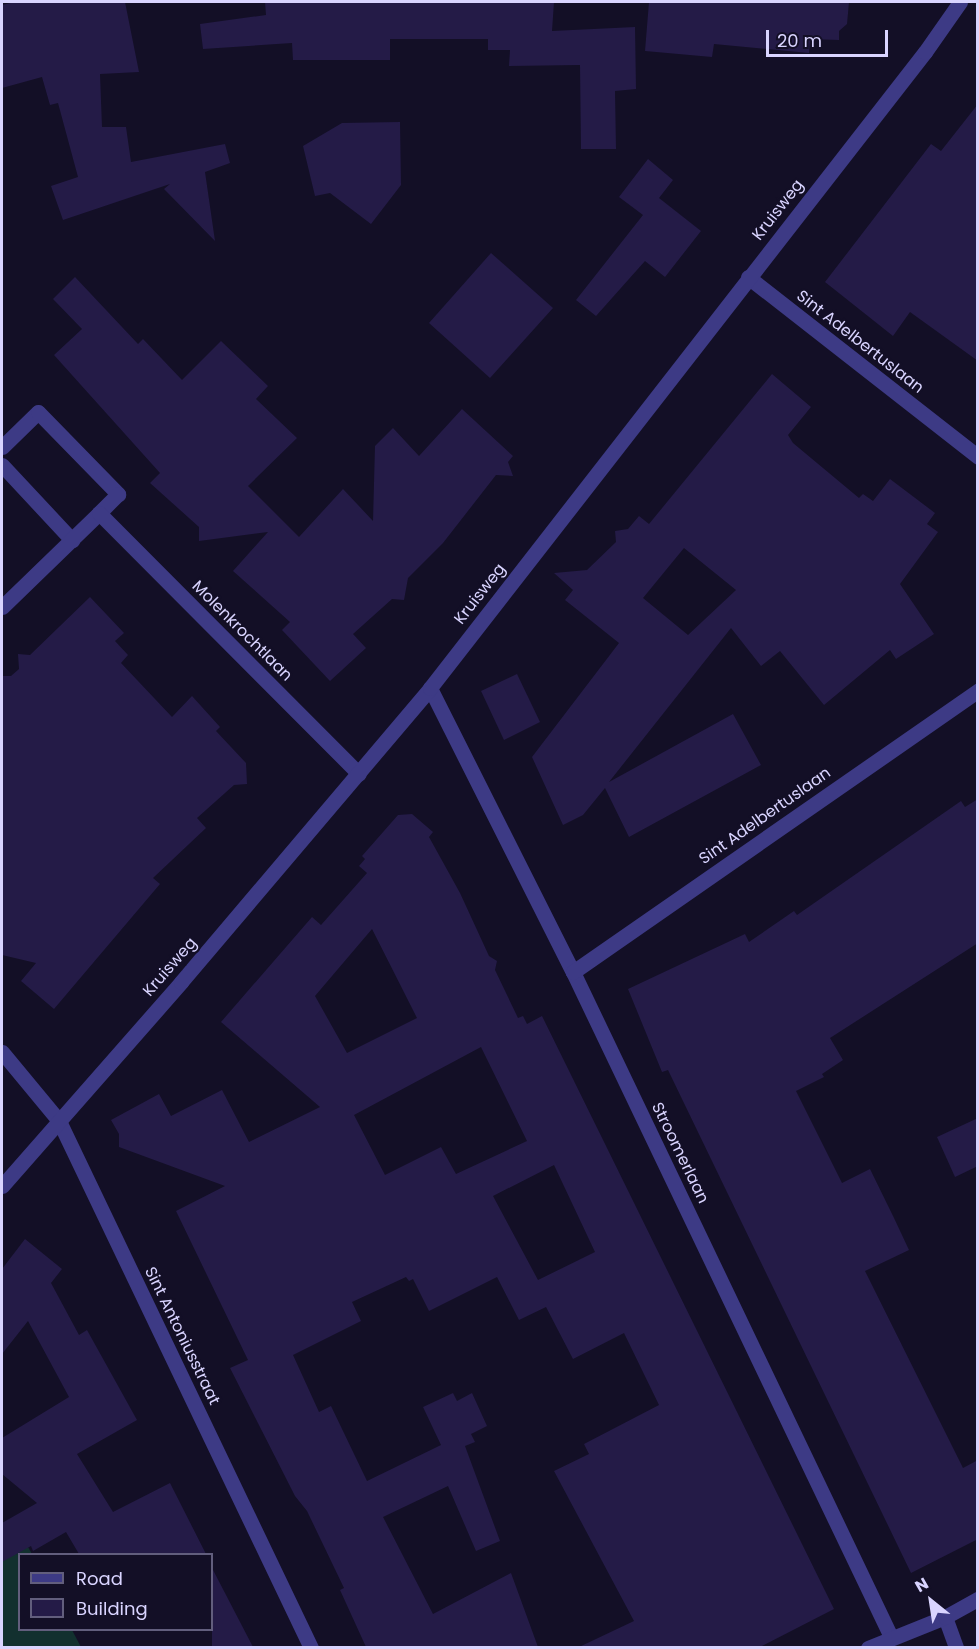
<!DOCTYPE html>
<style>
body{margin:0}
#map{position:relative;width:979px;height:1649px;overflow:hidden;background:#130f26;font-family:Poppins,sans-serif}
div>[style]{position:absolute}
.green>*{inset:0;background:#12302f}
.building>*{inset:0;background:#241b47}
.street>*{height:15px;margin:-7.5px;padding:0 7.5px;transform-origin:7.5px;border-radius:7.5px;background:#3d3a85}
span{translate:-50% -50%;white-space:nowrap;text-align:center;line-height:1.15;-webkit-text-stroke:4.5px #130f26;paint-order:stroke}
.street-label{font-size:16px;color:#d9d4ff}
.frame{position:absolute;inset:0;border:3px solid #d9d4ff;pointer-events:none}
.legend{position:absolute;left:18px;top:1553px;width:195px;height:78px;box-sizing:border-box;background:#130f26;border:2px solid #625e7d;margin:0;padding:8px 10px;list-style:none;font-size:18px;color:#d9d4ff}
.legend li{display:flex;align-items:center;gap:12px;height:30px}
.legend b{width:30px;border:2px solid #625e7d}
.north{position:absolute;left:901px;top:1571px;width:60px;height:60px;-webkit-text-stroke:4px #130f26;paint-order:stroke;rotate:330deg;font-size:16px;font-weight:700;line-height:24px;text-align:center;color:#d9d4ff}
.north::after{content:'';display:block;margin:auto;width:21px;height:27px;background:#d9d4ff;clip-path:polygon(50% 0,100% 100%,50% 72%,0 100%)}
.scale{position:absolute;left:766px;top:30px;width:122px;height:27px;box-sizing:border-box;border:3px solid #d9d4ff;border-top:0;padding-left:8px;font-size:18px;line-height:21px;white-space:nowrap;color:#d9d4ff;-webkit-text-stroke:4px #130f26;paint-order:stroke}
</style>
<div id="map">
<div class="green">
<i style="clip-path:polygon(28px 1547px,32px 1554px,20px 1554px,20px 1630px,72px 1630px,81px 1647px,2px 1648px,2px 1561px)"></i>
</div>
<div class="building">
<i style="clip-path:polygon(15px 2px,125px 2px,139px 72px,100px 74px,102px 127px,126px 127px,131px 162px,225px 144px,230px 163px,205px 172px,215px 241px,164px 189px,170px 184px,63px 220px,51px 186px,78px 177px,58px 103px,50px 105px,42px 77px,2px 88px,2px 5px)"></i>
<i style="clip-path:polygon(265px 2px,554px 2px,552px 31px,635px 27px,636px 89px,615px 91px,616px 149px,581px 149px,580px 65px,509px 66px,510px 50px,488px 50px,488px 39px,390px 39px,390px 60px,293px 60px,292px 43px,203px 49px,200px 24px,266px 15px)"></i>
<i style="clip-path:polygon(649px 2px,849px 2px,847px 24px,839px 31px,839px 40px,810px 39px,809px 53px,714px 44px,712px 57px,645px 51px)"></i>
<i style="clip-path:polygon(978px 104px,978px 361px,910px 312px,893px 336px,825px 282px,931px 144px,941px 151px)"></i>
<i style="clip-path:polygon(400px 122px,401px 185px,371px 224px,330px 193px,315px 196px,303px 146px,342px 123px)"></i>
<i style="clip-path:polygon(648px 159px,673px 180px,659px 198px,701px 231px,665px 277px,645px 261px,596px 316px,576px 300px,643px 215px,619px 197px)"></i>
<i style="clip-path:polygon(491px 253px,553px 308px,490px 378px,429px 323px)"></i>
<i style="clip-path:polygon(75px 277px,138px 344px,143px 339px,182px 380px,221px 341px,268px 386px,256px 399px,297px 438px,248px 486px,299px 537px,343px 489px,373px 521px,375px 446px,393px 428px,419px 456px,462px 409px,513px 456px,508px 462px,513px 476px,496px 475px,443px 543px,408px 578px,404px 600px,392px 599px,353px 634px,366px 648px,330px 681px,282px 630px,290px 622px,233px 571px,268px 532px,199px 541px,199px 527px,150px 483px,160px 473px,54px 355px,82px 329px,53px 299px)"></i>
<i style="clip-path:polygon(evenodd,772px 374px,811px 407px,788px 435px,793px 443px,859px 498px,863px 494px,873px 501px,890px 479px,935px 513px,927px 524px,938px 532px,900px 584px,934px 634px,896px 659px,890px 650px,824px 705px,780px 651px,761px 666px,731px 628px,609px 782px,733px 714px,761px 765px,629px 837px,605px 788px,583px 815px,563px 825px,532px 757px,619px 643px,565px 600px,573px 590px,554px 573px,587px 570px,616px 542px,615px 531px,628px 529px,639px 516px,649px 524px,772px 374px,684px 548px,736px 590px,688px 635px,643px 598px,684px 548px)"></i>
<i style="clip-path:polygon(90px 597px,124px 633px,115px 641px,128px 655px,121px 663px,172px 717px,192px 696px,220px 727px,216px 731px,246px 763px,247px 784px,234px 785px,197px 818px,206px 828px,153px 878px,160px 884px,54px 1009px,21px 981px,36px 963px,2px 955px,2px 676px,11px 676px,19px 669px,18px 654px,30px 655px)"></i>
<i style="clip-path:polygon(517px 674px,540px 722px,504px 740px,481px 691px)"></i>
<i style="clip-path:polygon(978px 799px,978px 943px,830px 1038px,843px 1060px,822px 1074px,824px 1077px,796px 1091px,842px 1183px,870px 1169px,894px 1218px,909px 1250px,865px 1271px,963px 1468px,978px 1460px,978px 1539px,911px 1573px,668px 1070px,662px 1072px,628px 989px,745px 934px,749px 942px,794px 911px,797px 915px,961px 801px,965px 807px)"></i>
<i style="clip-path:polygon(evenodd,412px 814px,433px 832px,429px 837px,460px 893px,489px 956px,497px 961px,495px 970px,518px 1018px,523px 1016px,527px 1024px,542px 1016px,834px 1609px,760px 1647px,579px 1647px,634px 1621px,554px 1471px,589px 1454px,584px 1444px,659px 1405px,624px 1333px,573px 1359px,546px 1307px,519px 1320px,497px 1277px,429px 1311px,413px 1279px,409px 1281px,406px 1277px,352px 1302px,361px 1321px,293px 1355px,319px 1412px,331px 1406px,367px 1481px,441px 1445px,423px 1407px,453px 1393px,457px 1401px,472px 1393px,487px 1426px,471px 1434px,475px 1442px,465px 1446px,500px 1541px,476px 1551px,448px 1486px,383px 1517px,433px 1614px,511px 1573px,538px 1647px,366px 1647px,340px 1590px,344px 1588px,307px 1511px,295px 1496px,230px 1368px,248px 1360px,176px 1211px,225px 1186px,119px 1147px,119px 1134px,111px 1120px,159px 1094px,171px 1116px,222px 1090px,249px 1142px,320px 1107px,221px 1022px,312px 917px,321px 925px,367px 873px,359px 866px,365px 859px,362px 856px,398px 815px,412px 814px,372px 929px,417px 1018px,347px 1053px,315px 996px,372px 929px,412px 814px,481px 1047px,527px 1141px,456px 1174px,441px 1147px,385px 1175px,354px 1115px,481px 1047px,412px 814px,554px 1165px,595px 1252px,538px 1280px,493px 1196px,554px 1165px)"></i>
<i style="clip-path:polygon(978px 1118px,978px 1166px,955px 1177px,937px 1137px)"></i>
<i style="clip-path:polygon(25px 1239px,62px 1269px,51px 1283px,79px 1335px,87px 1330px,137px 1420px,77px 1454px,113px 1512px,170px 1483px,206px 1554px,79px 1554px,66px 1532px,33px 1551px,31px 1546px,2px 1562px,2px 1523px,37px 1503px,2px 1474px,2px 1438px,69px 1397px,28px 1321px,2px 1354px,2px 1269px)"></i>
<i style="clip-path:polygon(212px 1568px,253px 1647px,212px 1647px)"></i>
</div>
<div class="street">
<i style="left:748px;top:277px;width:292px;rotate:38deg"></i>
<i style="left:2px;top:447px;width:50px;rotate:-44.2deg"></i>
<i style="left:38px;top:412px;width:115px;rotate:45.7deg"></i>
<i style="left:118px;top:494px;width:27px;rotate:135deg"></i>
<i style="left:2px;top:465px;width:103px;rotate:47deg"></i>
<i style="left:2px;top:607px;width:135px;rotate:-44.1deg"></i>
<i style="left:99px;top:513px;width:368px;rotate:45.1deg"></i>
<i style="left:430px;top:688px;width:318px;rotate:63.3deg"></i>
<i style="left:573px;top:972px;width:737px;rotate:64.44deg"></i>
<i style="left:573px;top:972px;width:494px;rotate:-34.8deg"></i>
<i style="left:2px;top:1052px;width:89px;rotate:50.4deg"></i>
<i style="left:59px;top:1121px;width:584px;rotate:64.44deg"></i>
<i style="left:2px;top:1186px;width:271px;rotate:-48.7deg"></i>
<i style="left:181px;top:982px;width:385px;rotate:-49.7deg"></i>
<i style="left:430px;top:688px;width:806px;rotate:-52.11deg"></i>
<i style="left:925px;top:52px;width:61px;rotate:-55deg"></i>
<i style="left:945px;top:1617px;width:33px;rotate:70deg"></i>
<i style="left:868px;top:1648px;width:83px;rotate:-21.9deg"></i>
<i style="left:945px;top:1617px;width:38px;rotate:-29deg"></i>
</div>
<div class="street-label">
<span style="left:778px;top:210px;rotate:-52deg">Kruisweg</span>
<span style="left:860px;top:342px;rotate:38deg">Sint Adelbertuslaan</span>
<span style="left:480px;top:594px;rotate:-52deg">Kruisweg</span>
<span style="left:242px;top:631px;rotate:45deg">Molenkrochtlaan</span>
<span style="left:765px;top:816px;rotate:-35deg">Sint Adelbertuslaan</span>
<span style="left:170px;top:967px;rotate:-49deg">Kruisweg</span>
<span style="left:680px;top:1153px;rotate:64deg">Stroomerlaan</span>
<span style="left:182px;top:1336px;rotate:64deg">Sint Antoniusstraat</span>
</div>
<div class="frame"></div>
<ul class="legend">
<li><b style="height:8px;background:#3d3a85"></b>Road</li>
<li><b style="height:16px;background:#241b47"></b>Building</li>
</ul>
<div class="north">N</div>
<div class="scale">20 m</div>
</div>
